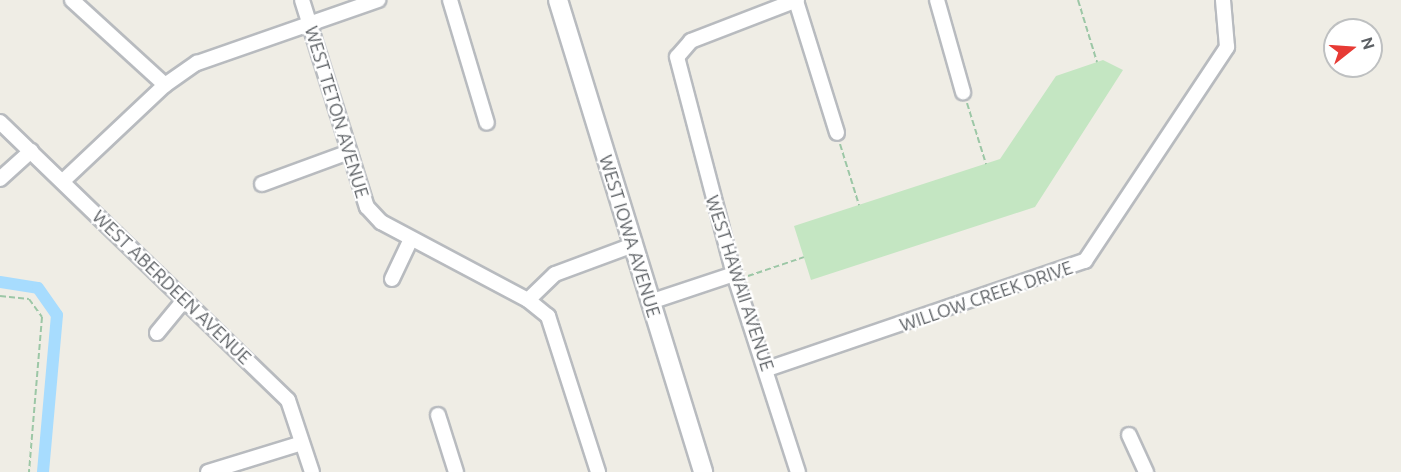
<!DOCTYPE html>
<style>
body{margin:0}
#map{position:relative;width:1401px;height:472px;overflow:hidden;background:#efede5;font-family:Ubuntu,sans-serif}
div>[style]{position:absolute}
.green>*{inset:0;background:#c4e6c2}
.canal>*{height:12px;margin:-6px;padding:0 6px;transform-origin:6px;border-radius:6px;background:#a7dcfe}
.path>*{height:2px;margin-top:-1px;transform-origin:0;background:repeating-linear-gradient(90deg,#9cc7a6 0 6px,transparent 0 9px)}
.roads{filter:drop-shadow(2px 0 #b8bbbf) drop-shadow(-2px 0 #b8bbbf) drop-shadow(0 2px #b8bbbf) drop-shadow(0 -2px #b8bbbf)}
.street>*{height:14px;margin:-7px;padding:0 7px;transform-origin:7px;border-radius:7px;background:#fff}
.secondary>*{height:18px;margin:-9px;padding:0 9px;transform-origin:9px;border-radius:9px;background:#fff}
span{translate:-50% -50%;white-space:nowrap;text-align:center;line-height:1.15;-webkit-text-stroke:4.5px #fff;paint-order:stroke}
.street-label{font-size:18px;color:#5d6165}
.north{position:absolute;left:1323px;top:18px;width:60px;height:60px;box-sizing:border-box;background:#fff;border:2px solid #bec0c1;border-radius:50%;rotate:73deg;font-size:16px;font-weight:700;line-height:24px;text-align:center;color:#5d6165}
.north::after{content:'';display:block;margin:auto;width:21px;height:27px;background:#e73a34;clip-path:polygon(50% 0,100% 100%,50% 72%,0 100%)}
</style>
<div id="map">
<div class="green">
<i style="clip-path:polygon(1103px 60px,1123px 70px,1035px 207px,811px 280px,794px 226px,1000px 159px,1056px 76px)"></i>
</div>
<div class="canal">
<i style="left:0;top:282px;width:38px;rotate:9deg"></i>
<i style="left:38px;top:288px;width:33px;rotate:55deg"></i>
<i style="left:57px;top:315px;width:158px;rotate:95.1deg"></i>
</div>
<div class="path">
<i style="left:1078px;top:0;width:65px;rotate:73deg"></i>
<i style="left:967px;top:103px;width:64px;rotate:72.7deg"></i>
<i style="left:840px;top:144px;width:64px;rotate:72.7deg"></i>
<i style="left:748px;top:276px;width:59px;rotate:-18.7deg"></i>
<i style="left:0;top:296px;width:29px;rotate:6deg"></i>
<i style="left:29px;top:299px;width:22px;rotate:54deg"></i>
<i style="left:42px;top:317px;width:156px;rotate:94.8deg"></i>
</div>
<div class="roads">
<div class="street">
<i style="left:72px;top:0;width:126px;rotate:42.4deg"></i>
<i style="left:302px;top:0;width:217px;rotate:72.6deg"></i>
<i style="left:367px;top:207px;width:21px;rotate:47deg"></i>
<i style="left:381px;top:222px;width:166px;rotate:28deg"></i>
<i style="left:528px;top:300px;width:26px;rotate:39deg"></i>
<i style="left:548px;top:316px;width:164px;rotate:72.2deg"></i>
<i style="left:450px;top:0;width:128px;rotate:73.3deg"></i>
<i style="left:797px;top:0;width:114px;rotate:158.9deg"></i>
<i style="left:691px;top:41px;width:21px;rotate:131deg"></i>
<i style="left:677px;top:57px;width:224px;rotate:75.3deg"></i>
<i style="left:734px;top:274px;width:208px;rotate:72.1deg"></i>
<i style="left:937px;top:0;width:96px;rotate:74.2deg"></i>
<i style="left:796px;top:1px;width:138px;rotate:72.7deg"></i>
<i style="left:0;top:122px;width:400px;rotate:44deg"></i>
<i style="left:288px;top:400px;width:76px;rotate:71.6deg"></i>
<i style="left:0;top:179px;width:42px;rotate:-42.1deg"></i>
<i style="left:63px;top:181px;width:140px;rotate:-43.3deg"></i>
<i style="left:165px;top:85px;width:39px;rotate:-35deg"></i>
<i style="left:197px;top:63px;width:192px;rotate:-19.2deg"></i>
<i style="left:262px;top:184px;width:93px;rotate:-20.2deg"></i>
<i style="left:392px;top:279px;width:44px;rotate:-64.6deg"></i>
<i style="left:528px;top:300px;width:37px;rotate:-44deg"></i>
<i style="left:555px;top:274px;width:83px;rotate:-20.4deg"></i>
<i style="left:650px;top:302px;width:89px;rotate:-18.4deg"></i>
<i style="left:157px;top:333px;width:44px;rotate:-50.5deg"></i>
<i style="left:767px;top:369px;width:336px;rotate:-18.8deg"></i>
<i style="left:1085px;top:261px;width:257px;rotate:-56.4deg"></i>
<i style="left:1227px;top:47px;width:47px;rotate:-94.9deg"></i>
<i style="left:438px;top:415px;width:60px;rotate:72.5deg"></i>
<i style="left:1129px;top:435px;width:41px;rotate:65.3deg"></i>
<i style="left:208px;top:472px;width:98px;rotate:-17.1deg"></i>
</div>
<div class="secondary">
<i style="left:558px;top:0;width:494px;rotate:72.9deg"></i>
</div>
</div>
<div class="street-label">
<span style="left:337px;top:112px;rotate:73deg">WEST TETON AVENUE</span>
<span style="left:630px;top:236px;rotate:73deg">WEST IOWA AVENUE</span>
<span style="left:740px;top:283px;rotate:72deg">WEST HAWAII AVENUE</span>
<span style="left:172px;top:287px;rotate:44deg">WEST ABERDEEN AVENUE</span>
<span style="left:986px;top:296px;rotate:-19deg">WILLOW CREEK DRIVE</span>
</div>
<div class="north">N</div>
</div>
